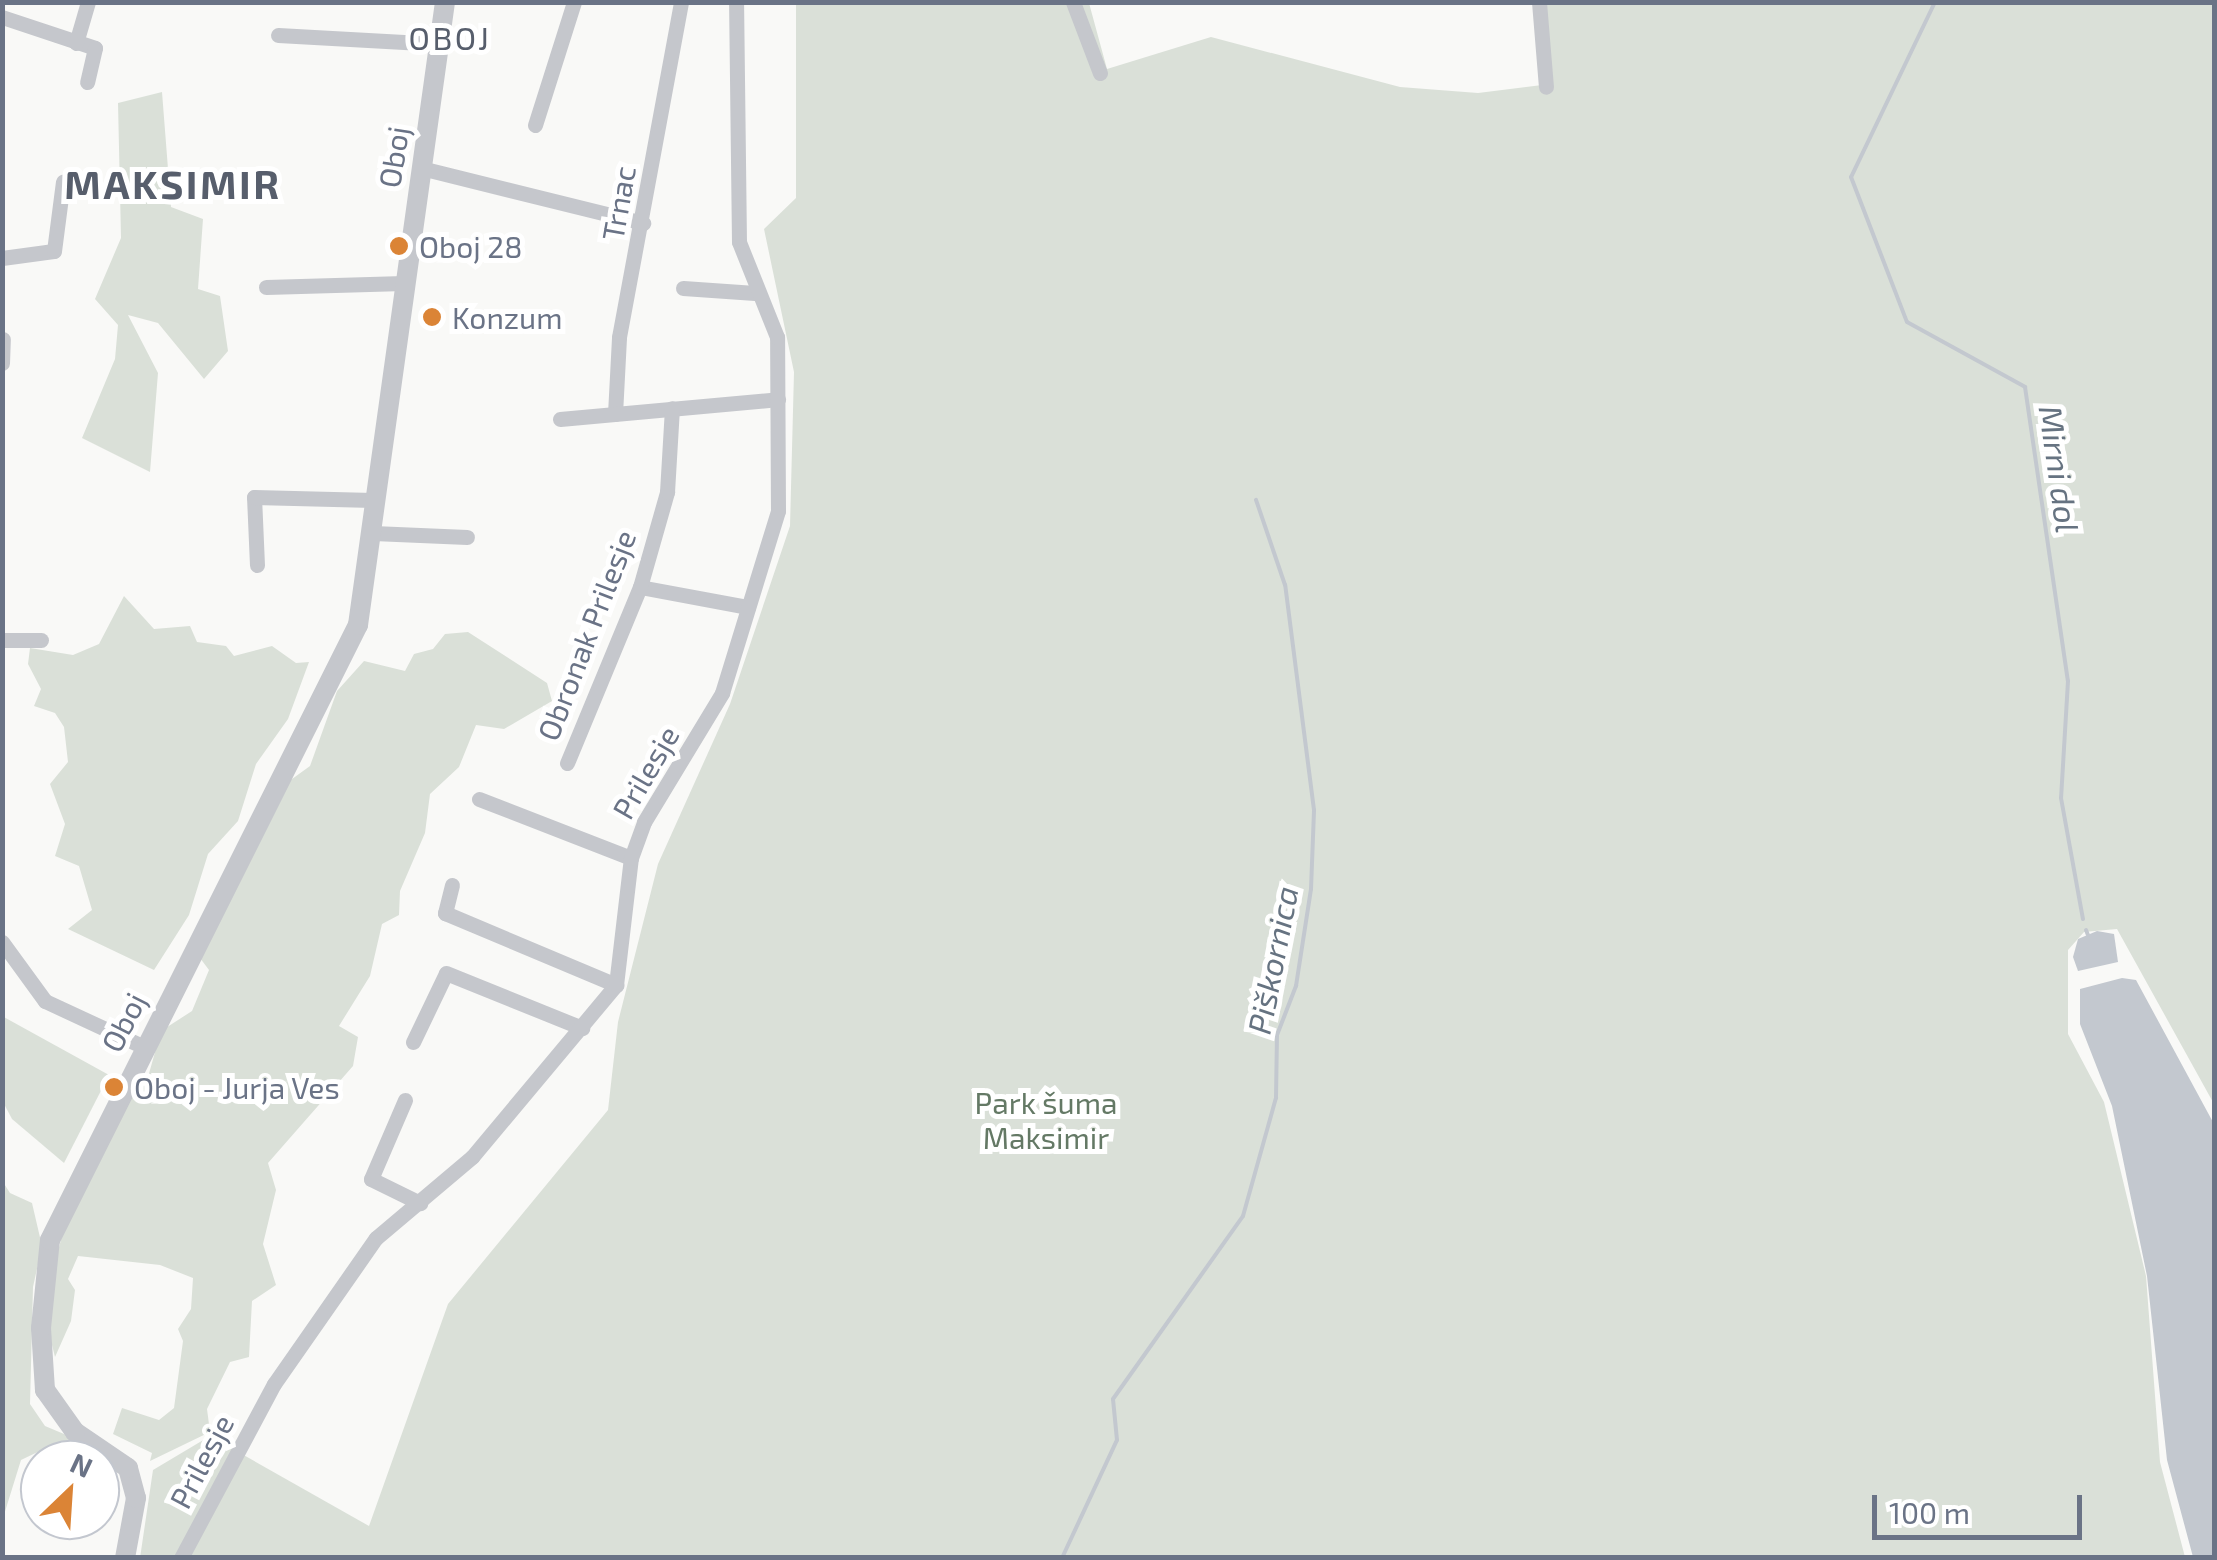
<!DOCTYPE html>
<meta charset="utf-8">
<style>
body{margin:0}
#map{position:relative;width:2217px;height:1560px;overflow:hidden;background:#f9f9f7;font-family:"Exo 2",sans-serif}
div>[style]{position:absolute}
.green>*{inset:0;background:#dae0d8}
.water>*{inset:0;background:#c3c8cf}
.stream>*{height:4px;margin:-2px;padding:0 2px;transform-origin:2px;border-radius:2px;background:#c3c8cf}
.minor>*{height:15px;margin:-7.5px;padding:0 7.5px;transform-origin:7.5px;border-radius:7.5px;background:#c5c7cc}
.tertiary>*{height:20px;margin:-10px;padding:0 10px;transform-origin:10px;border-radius:10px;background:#c5c7cc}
.dots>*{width:28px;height:28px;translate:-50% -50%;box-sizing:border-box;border:5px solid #fff;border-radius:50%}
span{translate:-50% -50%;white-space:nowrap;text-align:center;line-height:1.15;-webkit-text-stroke:10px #fff;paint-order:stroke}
.street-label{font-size:30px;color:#6a7386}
.poi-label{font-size:30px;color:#6a7386}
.left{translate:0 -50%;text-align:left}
.park-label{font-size:30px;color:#647965}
.neighbourhood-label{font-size:32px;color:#575e6c;letter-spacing:2.5px}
.water-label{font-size:32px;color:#667381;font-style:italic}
.district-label{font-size:40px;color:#575e6c;font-weight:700;letter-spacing:2.5px}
.frame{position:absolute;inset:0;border:5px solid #6a7386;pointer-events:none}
.north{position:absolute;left:20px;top:1440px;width:100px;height:100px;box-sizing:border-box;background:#fff;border:2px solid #c3c7cf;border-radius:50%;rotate:25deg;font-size:28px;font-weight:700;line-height:40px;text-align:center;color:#6a7386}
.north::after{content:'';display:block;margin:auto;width:35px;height:45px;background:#db8436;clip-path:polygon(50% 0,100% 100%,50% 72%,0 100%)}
.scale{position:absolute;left:1872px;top:1495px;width:210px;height:45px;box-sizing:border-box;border:5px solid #6a7386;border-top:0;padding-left:12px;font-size:30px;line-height:35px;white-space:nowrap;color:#6a7386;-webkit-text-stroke:8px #fff;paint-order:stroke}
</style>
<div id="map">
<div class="green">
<i style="clip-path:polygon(796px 3px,1089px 3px,1107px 69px,1211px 37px,1400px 87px,1478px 93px,1550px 84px,1543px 3px,2214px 3px,2214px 1104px,2117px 929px,2084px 932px,2068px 950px,2068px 1034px,2104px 1102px,2146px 1276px,2160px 1462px,2185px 1557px,140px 1558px,153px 1470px,210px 1436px,369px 1526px,448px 1304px,608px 1110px,618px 1022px,658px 864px,730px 704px,790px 526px,794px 372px,764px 229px,796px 198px)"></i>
<i style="clip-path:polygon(162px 92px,171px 207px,203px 219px,198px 289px,220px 296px,228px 351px,204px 379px,158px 323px,128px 315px,158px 373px,150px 472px,82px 438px,115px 359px,118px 325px,95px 299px,121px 238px,118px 103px)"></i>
<i style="clip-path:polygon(124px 596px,154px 629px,190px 626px,197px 642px,226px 646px,234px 656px,272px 646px,296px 663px,309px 662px,288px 719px,256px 764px,238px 821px,208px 854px,189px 915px,154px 970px,68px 929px,92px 910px,79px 866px,55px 856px,65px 824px,50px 784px,68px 762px,64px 727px,55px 713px,34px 706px,41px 689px,28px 664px,30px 648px,73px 655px,99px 644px)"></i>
<i style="clip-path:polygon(468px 632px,547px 683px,552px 701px,504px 729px,476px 725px,459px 767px,430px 794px,425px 833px,400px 891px,399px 915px,382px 924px,370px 976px,339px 1026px,358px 1037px,353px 1066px,268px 1163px,276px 1190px,263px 1244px,276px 1285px,252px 1301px,249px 1357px,230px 1362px,207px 1409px,210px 1432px,150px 1461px,152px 1453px,113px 1434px,122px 1408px,159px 1420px,174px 1408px,183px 1341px,178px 1329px,191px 1309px,193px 1278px,160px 1265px,78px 1256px,68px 1279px,75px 1290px,71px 1321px,55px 1357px,50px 1337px,54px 1267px,68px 1212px,102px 1133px,148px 1077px,161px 1031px,192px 1011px,209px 970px,197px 954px,281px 787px,310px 766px,337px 691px,364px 661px,405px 671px,414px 654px,433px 649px,445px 634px)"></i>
<i style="clip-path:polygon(2px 1016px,109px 1075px,64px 1163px,12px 1119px,3px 1102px)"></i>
<i style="clip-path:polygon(3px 1182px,10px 1193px,32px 1203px,42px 1246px,33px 1287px,30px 1404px,45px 1426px,83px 1442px,98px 1459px,46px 1448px,21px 1460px,3px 1518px)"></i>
</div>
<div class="water">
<i style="clip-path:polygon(2097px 931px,2114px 934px,2118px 962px,2078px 971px,2073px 957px,2078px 939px)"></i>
<i style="clip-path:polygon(2122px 978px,2136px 980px,2214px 1124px,2214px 1557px,2193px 1557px,2167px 1460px,2147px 1276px,2112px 1106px,2080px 1024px,2080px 989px)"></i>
</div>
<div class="stream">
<i style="left:1935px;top:2px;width:194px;rotate:115.6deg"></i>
<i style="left:1851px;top:177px;width:155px;rotate:68.9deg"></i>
<i style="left:1907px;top:322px;width:135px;rotate:28.8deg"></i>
<i style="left:2025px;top:387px;width:297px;rotate:81.7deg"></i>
<i style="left:2068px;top:681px;width:117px;rotate:93.4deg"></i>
<i style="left:2061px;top:798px;width:123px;rotate:79.7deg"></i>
<i style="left:2086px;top:930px;width:5px;rotate:68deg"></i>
<i style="left:1062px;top:1558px;width:130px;rotate:-65deg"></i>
<i style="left:1117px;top:1440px;width:41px;rotate:-95.6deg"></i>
<i style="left:1113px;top:1399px;width:224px;rotate:-54.6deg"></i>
<i style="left:1243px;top:1216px;width:123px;rotate:-74.4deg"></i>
<i style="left:1276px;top:1098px;width:63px;rotate:-89.1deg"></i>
<i style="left:1277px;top:1035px;width:53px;rotate:-68.8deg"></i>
<i style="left:1296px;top:986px;width:98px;rotate:-81.2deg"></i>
<i style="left:1311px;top:889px;width:79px;rotate:-87.8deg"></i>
<i style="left:1314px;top:810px;width:227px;rotate:-97.3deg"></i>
<i style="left:1285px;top:585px;width:90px;rotate:-108.8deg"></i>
</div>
<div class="minor">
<i style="left:1073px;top:2px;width:76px;rotate:69.2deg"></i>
<i style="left:1539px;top:2px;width:85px;rotate:85.3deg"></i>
<i style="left:2px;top:17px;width:98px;rotate:18.4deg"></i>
<i style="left:95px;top:48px;width:35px;rotate:103deg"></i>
<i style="left:278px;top:35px;width:162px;rotate:3.2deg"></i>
<i style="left:76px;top:43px;width:43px;rotate:-73.7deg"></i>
<i style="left:535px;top:125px;width:129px;rotate:-72.4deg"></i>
<i style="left:421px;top:168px;width:229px;rotate:13.9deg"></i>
<i style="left:2px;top:258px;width:52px;rotate:-7.7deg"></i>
<i style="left:54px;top:251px;width:70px;rotate:-82.6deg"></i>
<i style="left:266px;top:287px;width:138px;rotate:-1.7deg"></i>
<i style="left:683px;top:288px;width:72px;rotate:4deg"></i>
<i style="left:2px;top:363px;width:24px;rotate:-88deg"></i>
<i style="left:615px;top:414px;width:77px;rotate:-87deg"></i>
<i style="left:619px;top:337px;width:341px;rotate:-79.5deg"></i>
<i style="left:560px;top:419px;width:219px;rotate:-5.2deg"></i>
<i style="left:373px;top:533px;width:94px;rotate:2.4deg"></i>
<i style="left:257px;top:565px;width:68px;rotate:-92.5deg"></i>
<i style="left:254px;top:497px;width:119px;rotate:1.4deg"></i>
<i style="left:640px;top:587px;width:110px;rotate:10.5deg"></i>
<i style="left:2px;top:640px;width:39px"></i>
<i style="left:567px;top:763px;width:191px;rotate:-67.5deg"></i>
<i style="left:640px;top:587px;width:99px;rotate:-74.1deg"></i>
<i style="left:667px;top:492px;width:84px;rotate:-86.6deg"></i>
<i style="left:479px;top:799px;width:163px;rotate:21.2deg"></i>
<i style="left:452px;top:885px;width:29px;rotate:104deg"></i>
<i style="left:445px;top:913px;width:186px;rotate:22.8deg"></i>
<i style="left:2px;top:942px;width:73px;rotate:53.9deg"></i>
<i style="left:45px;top:1001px;width:109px;rotate:24.9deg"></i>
<i style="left:413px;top:1042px;width:76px;rotate:-64.4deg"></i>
<i style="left:446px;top:973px;width:147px;rotate:22deg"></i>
<i style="left:405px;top:1100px;width:86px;rotate:113.3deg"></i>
<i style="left:371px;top:1179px;width:55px;rotate:26.1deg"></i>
<i style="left:181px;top:1558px;width:197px;rotate:-61.9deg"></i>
<i style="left:274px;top:1384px;width:178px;rotate:-55.1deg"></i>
<i style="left:376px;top:1238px;width:126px;rotate:-40.2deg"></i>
<i style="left:472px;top:1157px;width:224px;rotate:-50.1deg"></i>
<i style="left:616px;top:985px;width:128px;rotate:-83.3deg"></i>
<i style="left:631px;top:858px;width:38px;rotate:-70deg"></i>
<i style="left:644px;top:822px;width:151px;rotate:-58.8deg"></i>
<i style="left:722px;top:693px;width:190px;rotate:-72.9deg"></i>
<i style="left:778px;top:511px;width:174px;rotate:-90.3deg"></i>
<i style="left:777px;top:337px;width:102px;rotate:-111.8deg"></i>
<i style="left:739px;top:242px;width:240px;rotate:-90.7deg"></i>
</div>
<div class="tertiary">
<i style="left:125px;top:1558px;width:61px;rotate:-79.6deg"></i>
<i style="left:136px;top:1498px;width:31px;rotate:-105deg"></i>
<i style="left:128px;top:1468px;width:64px;rotate:-145.8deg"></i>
<i style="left:75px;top:1432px;width:52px;rotate:-125.5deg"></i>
<i style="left:45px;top:1390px;width:62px;rotate:-93.7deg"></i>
<i style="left:41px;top:1328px;width:88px;rotate:-84.2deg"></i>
<i style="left:50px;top:1240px;width:688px;rotate:-63.4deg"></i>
<i style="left:358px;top:625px;width:629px;rotate:-82.05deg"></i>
</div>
<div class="dots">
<i style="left:399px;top:246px;background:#db8436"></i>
<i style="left:432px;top:317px;background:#db8436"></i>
<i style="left:114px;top:1087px;background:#db8436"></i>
</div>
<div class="street-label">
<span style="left:393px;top:157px;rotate:-81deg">Oboj</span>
<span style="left:618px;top:203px;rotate:-80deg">Trnac</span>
<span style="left:586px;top:635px;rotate:-69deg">Obronak Prilesje</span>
<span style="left:645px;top:772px;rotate:-60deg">Prilesje</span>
<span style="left:123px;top:1022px;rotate:-63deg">Oboj</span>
<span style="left:201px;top:1461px;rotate:-62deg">Prilesje</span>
</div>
<div class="poi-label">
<span class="left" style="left:419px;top:246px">Oboj 28</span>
<span class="left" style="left:452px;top:317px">Konzum</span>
<span class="left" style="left:134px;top:1087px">Oboj - Jurja Ves</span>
</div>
<div class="park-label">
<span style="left:1046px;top:1119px">Park šuma<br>Maksimir</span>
</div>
<div class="neighbourhood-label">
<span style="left:450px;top:37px">OBOJ</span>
</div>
<div class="water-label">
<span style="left:2060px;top:469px;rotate:82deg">Mirni dol</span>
<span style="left:1272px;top:960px;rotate:-79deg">Piškornica</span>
</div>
<div class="district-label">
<span style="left:173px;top:183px">MAKSIMIR</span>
</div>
<div class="frame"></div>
<div class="north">N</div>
<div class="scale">100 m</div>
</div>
